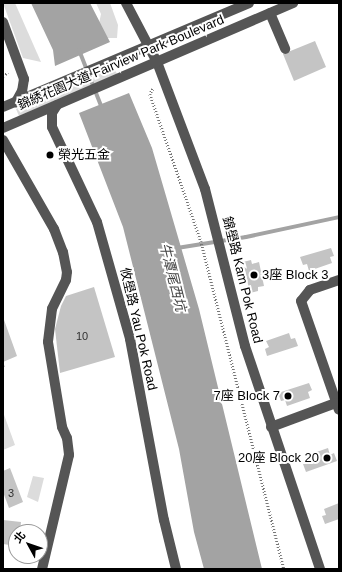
<!DOCTYPE html>
<meta charset="utf-8">
<style>
body{margin:0}
#map{position:relative;width:342px;height:572px;overflow:hidden;background:#fff;font-family:Helvetica,"Noto Sans TC",sans-serif}
div>[style]{position:absolute}
.green>*{inset:0;background:#dcdcdc}
.water>*{inset:0;background:#a3a3a3}
.stream>*{height:4px;margin:-2px;padding:0 2px;transform-origin:2px;border-radius:2px;background:#a3a3a3}
.building>*{inset:0;background:#c4c4c4}
.path>*{height:2.5px;margin-top:-1.25px;transform-origin:0;background:repeating-linear-gradient(90deg,#777 0 1px,transparent 0 3px)}
.minor>*{height:10px;margin:-5px;padding:0 5px;transform-origin:5px;border-radius:5px;background:#555}
.dots>*{width:11px;height:11px;translate:-50% -50%;box-sizing:border-box;border:2px solid #fff;border-radius:50%}
span{translate:-50% -50%;white-space:nowrap;text-align:center;line-height:1.15;-webkit-text-stroke:4px #fff;paint-order:stroke}
.number-label{font-size:11px;color:#313131}
.number-label span{-webkit-text-stroke-width:0}
.street-label{font-size:13px;color:#000}
.poi-label{font-size:13px;color:#000}
.left{translate:0 -50%;text-align:left}
.right{translate:-100% -50%;text-align:right}
.water-label{font-size:14px;color:#444;font-style:italic}
.frame{position:absolute;inset:0;border:4px solid #000;pointer-events:none}
.north{position:absolute;left:8px;top:524px;width:40px;height:40px;box-sizing:border-box;background:#fff;border:1px solid #999;border-radius:50%;rotate:310deg;font-size:11px;font-weight:700;line-height:16px;text-align:center;color:#000}
.north::after{content:'';display:block;margin:auto;width:14px;height:18px;background:#000;clip-path:polygon(50% 0,100% 100%,50% 72%,0 100%)}
</style>
<div id="map">
<div class="green">
<i style="clip-path:polygon(3px 3px,15px 3px,41px 62px,23px 58px)"></i>
<i style="clip-path:polygon(96px 3px,110px 3px,118px 25px,117px 38px,96px 38px,101px 14px)"></i>
<i style="clip-path:polygon(114px 68px,117px 74px,19px 116px,16px 109px)"></i>
<i style="clip-path:polygon(3px 412px,15px 445px,3px 450px)"></i>
<i style="clip-path:polygon(33px 476px,44px 478px,38px 502px,27px 497px)"></i>
</div>
<div class="water">
<i style="clip-path:polygon(31px 3px,90px 3px,110px 42px,55px 66px,53px 50px)"></i>
<i style="clip-path:polygon(129px 93px,152px 148px,199px 309px,262px 569px,204px 569px,194px 532px,179px 449px,123px 227px,79px 113px)"></i>
</div>
<div class="stream">
<i style="left:79px;top:50px;width:62px;rotate:68.4deg"></i>
<i style="left:177px;top:248px;width:70px;rotate:-9.1deg"></i>
<i style="left:246px;top:237px;width:95px;rotate:-12.1deg"></i>
</div>
<div class="building">
<i style="clip-path:polygon(315px 41px,326px 67px,294px 81px,283px 54px)"></i>
<i style="clip-path:polygon(331px 248px,334px 256px,330px 257px,332px 263px,309px 271px,307px 264px,303px 265px,300px 257px)"></i>
<i style="clip-path:polygon(251px 260px,252px 264px,259px 262px,264px 286px,258px 287px,258px 291px,250px 293px,243px 262px)"></i>
<i style="clip-path:polygon(94px 287px,115px 357px,60px 373px,55px 329px,61px 306px,66px 296px)"></i>
<i style="clip-path:polygon(3px 317px,17px 356px,3px 362px,5px 367px,3px 367px)"></i>
<i style="clip-path:polygon(289px 333px,291px 339px,295px 338px,298px 346px,267px 356px,265px 349px,269px 347px,266px 341px)"></i>
<i style="clip-path:polygon(309px 383px,312px 390px,308px 392px,310px 398px,287px 406px,285px 400px,281px 401px,278px 393px)"></i>
<i style="clip-path:polygon(328px 448px,330px 455px,334px 453px,337px 461px,306px 472px,303px 464px,307px 463px,305px 456px)"></i>
<i style="clip-path:polygon(10px 468px,23px 502px,9px 508px,3px 492px,3px 471px)"></i>
<i style="clip-path:polygon(339px 503px,339px 519px,325px 524px,322px 516px,326px 515px,324px 509px)"></i>
<i style="clip-path:polygon(3px 520px,21px 522px,20px 532px,16px 532px,16px 546px,3px 544px)"></i>
</div>
<div class="path">
<i style="left:3px;top:76px;width:6px;rotate:-39deg"></i>
<i style="left:153px;top:89px;width:6px;rotate:121deg"></i>
<i style="left:150px;top:94px;width:156px;rotate:70.9deg"></i>
<i style="left:201px;top:241px;width:338px;rotate:75.8deg"></i>
</div>
<div class="minor">
<i style="left:126px;top:3px;width:67px;rotate:62.3deg"></i>
<i style="left:157px;top:62px;width:136px;rotate:69.3deg"></i>
<i style="left:205px;top:189px;width:162px;rotate:75.7deg"></i>
<i style="left:245px;top:346px;width:235px;rotate:71.4deg"></i>
<i style="left:270px;top:13px;width:39px;rotate:67deg"></i>
<i style="left:3px;top:22px;width:61px;rotate:69.8deg"></i>
<i style="left:24px;top:79px;width:12px;rotate:99deg"></i>
<i style="left:22px;top:91px;width:13px;rotate:119deg"></i>
<i style="left:57px;top:105px;width:9px;rotate:122deg"></i>
<i style="left:52px;top:113px;width:14px;rotate:90deg"></i>
<i style="left:52px;top:127px;width:105px;rotate:64.7deg"></i>
<i style="left:97px;top:222px;width:122px;rotate:74.2deg"></i>
<i style="left:130px;top:339px;width:184px;rotate:79.4deg"></i>
<i style="left:164px;top:520px;width:50px;rotate:76.2deg"></i>
<i style="left:3px;top:107px;width:267px;rotate:-22.9deg"></i>
<i style="left:3px;top:128px;width:316px;rotate:-23.3deg"></i>
<i style="left:3px;top:140px;width:103px;rotate:60.2deg"></i>
<i style="left:54px;top:229px;width:25px;rotate:69deg"></i>
<i style="left:63px;top:252px;width:20px;rotate:79deg"></i>
<i style="left:67px;top:272px;width:8px;rotate:97deg"></i>
<i style="left:66px;top:280px;width:32px;rotate:116deg"></i>
<i style="left:52px;top:309px;width:33px;rotate:97deg"></i>
<i style="left:48px;top:342px;width:86px;rotate:80.6deg"></i>
<i style="left:62px;top:427px;width:12px;rotate:66deg"></i>
<i style="left:67px;top:438px;width:17px;rotate:83deg"></i>
<i style="left:69px;top:455px;width:117px;rotate:103.3deg"></i>
<i style="left:339px;top:280px;width:31px;rotate:161deg"></i>
<i style="left:310px;top:290px;width:14px;rotate:129deg"></i>
<i style="left:301px;top:301px;width:115px;rotate:70.8deg"></i>
<i style="left:271px;top:427px;width:69px;rotate:-20.3deg"></i>
</div>
<div class="dots">
<i style="left:50px;top:155px;background:#000"></i>
<i style="left:254px;top:275px;background:#000"></i>
<i style="left:288px;top:396px;background:#000"></i>
<i style="left:327px;top:458px;background:#000"></i>
</div>
<div class="number-label">
<span style="left:82px;top:336px">10</span>
<span style="left:11px;top:493px">3</span>
</div>
<div class="street-label">
<span style="left:121px;top:63px;rotate:-23deg">錦綉花園大道 Fairview Park Boulevard</span>
<span style="left:242px;top:280px;rotate:76deg">錦壆路 Kam Pok Road</span>
<span style="left:138px;top:329px;rotate:77deg">攸壆路 Yau Pok Road</span>
</div>
<div class="poi-label">
<span class="left" style="left:58px;top:155px">榮光五金</span>
<span class="left" style="left:262px;top:275px">3座 Block 3</span>
<span class="right" style="left:280px;top:396px">7座 Block 7</span>
<span class="right" style="left:319px;top:458px">20座 Block 20</span>
</div>
<div class="water-label">
<span style="left:173px;top:277px;rotate:76deg">牛潭尾西坑</span>
</div>
<div class="frame"></div>
<div class="north">北</div>
</div>
